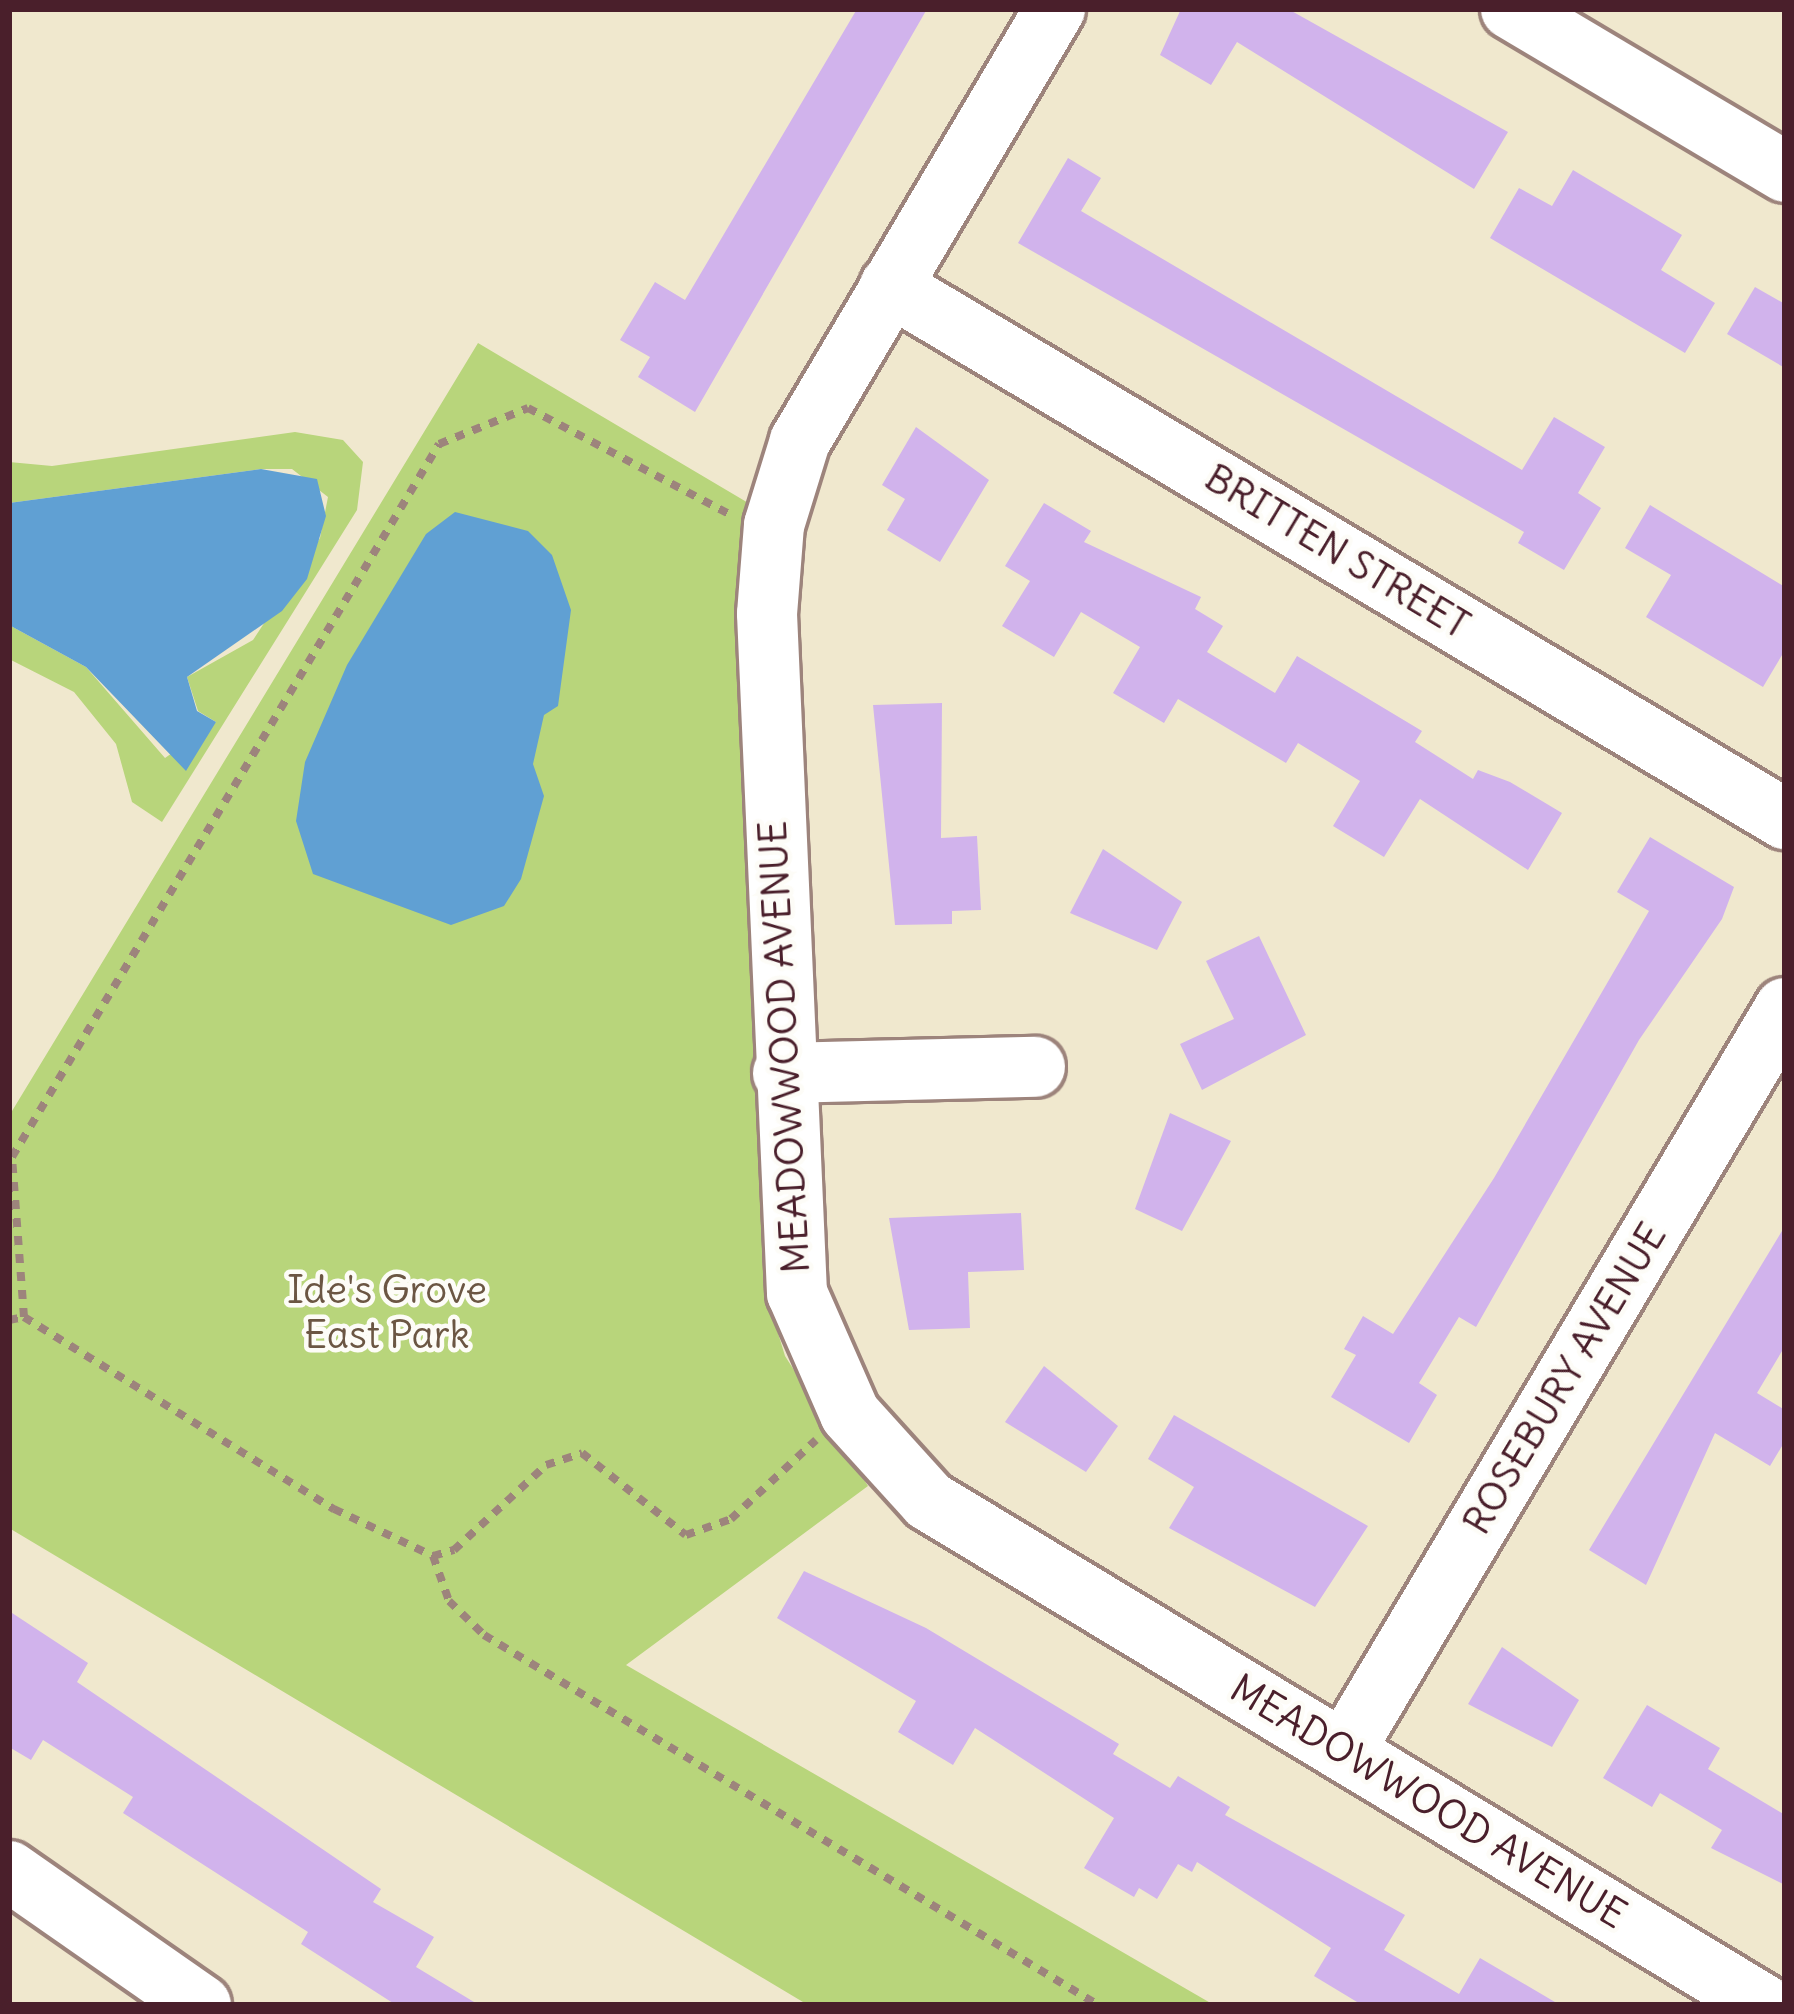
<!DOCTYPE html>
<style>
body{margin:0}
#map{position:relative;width:1794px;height:2014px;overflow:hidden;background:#f0e8ce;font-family:Delius,sans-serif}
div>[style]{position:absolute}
.green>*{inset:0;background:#b8d57b}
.water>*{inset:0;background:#60a0d3}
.building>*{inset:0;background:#d1b3ec}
.path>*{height:8px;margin-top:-4px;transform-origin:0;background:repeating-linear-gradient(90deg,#9d847c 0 9px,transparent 0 18px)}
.roads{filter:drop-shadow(3px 0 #9d847c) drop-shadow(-3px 0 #9d847c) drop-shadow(0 3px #9d847c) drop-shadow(0 -3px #9d847c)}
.minor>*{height:60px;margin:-30px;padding:0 30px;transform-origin:30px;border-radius:30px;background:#fff}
span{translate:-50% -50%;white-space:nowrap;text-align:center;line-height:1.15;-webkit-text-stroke:9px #fdfcf7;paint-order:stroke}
.street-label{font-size:39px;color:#4a1f2b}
.park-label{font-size:39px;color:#6b5643}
.frame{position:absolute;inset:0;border:12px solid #4a1f2b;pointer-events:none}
</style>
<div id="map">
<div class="green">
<i style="clip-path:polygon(478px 343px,750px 504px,737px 606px,767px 1297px,785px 1356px,868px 1486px,626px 1665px,1214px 2005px,808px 2005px,9px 1528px,9px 1116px)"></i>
<i style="clip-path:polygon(295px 432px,343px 440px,363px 462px,357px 510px,162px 822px,132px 802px,116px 744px,74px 692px,9px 659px,9px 625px,86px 667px,165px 758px,216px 722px,198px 711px,187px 677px,253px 640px,320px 538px,328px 497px,292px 469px,261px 469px,9px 503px,9px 462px,52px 466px)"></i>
</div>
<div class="water">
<i style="clip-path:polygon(261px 469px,317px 479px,326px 516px,307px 579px,282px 611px,187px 677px,197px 711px,216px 722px,186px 771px,86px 667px,9px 625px,9px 503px)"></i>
<i style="clip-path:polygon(455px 512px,528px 531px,552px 555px,571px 610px,558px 706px,544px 715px,533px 764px,544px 796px,521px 879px,504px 906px,451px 925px,313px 874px,296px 821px,305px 762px,347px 665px,426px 534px)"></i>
</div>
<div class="building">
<i style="clip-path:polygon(857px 9px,927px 9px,695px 412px,638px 377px,650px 357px,620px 340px,655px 282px,685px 300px)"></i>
<i style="clip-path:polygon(1181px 9px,1288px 9px,1508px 132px,1474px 189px,1237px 42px,1211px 85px,1160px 55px)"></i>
<i style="clip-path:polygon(1068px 158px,1101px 178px,1081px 211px,1522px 470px,1554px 417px,1605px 447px,1578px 493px,1601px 508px,1564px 570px,1518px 543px,1524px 532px,1018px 243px)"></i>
<i style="clip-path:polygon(1573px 170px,1682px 235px,1661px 270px,1715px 303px,1685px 353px,1490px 238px,1519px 188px,1552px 206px)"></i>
<i style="clip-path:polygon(1755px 287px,1785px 304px,1785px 368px,1727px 334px)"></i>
<i style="clip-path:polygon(916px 427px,989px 480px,940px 562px,887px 530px,905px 499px,882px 485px)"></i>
<i style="clip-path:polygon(1044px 503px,1091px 531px,1084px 542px,1201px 597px,1195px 609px,1223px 626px,1207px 652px,1275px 693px,1297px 656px,1422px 731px,1415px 742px,1473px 779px,1478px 770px,1510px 782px,1562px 813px,1528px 870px,1420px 799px,1384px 857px,1333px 826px,1360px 781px,1298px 743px,1286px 763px,1178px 699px,1164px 723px,1113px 693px,1140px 647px,1081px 612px,1054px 657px,1002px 626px,1030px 581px,1005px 566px)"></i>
<i style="clip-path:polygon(1650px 505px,1785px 587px,1785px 650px,1763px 687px,1646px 617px,1671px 575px,1625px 548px)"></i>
<i style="clip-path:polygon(942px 703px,941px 838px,977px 836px,981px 910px,952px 911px,952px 924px,895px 925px,873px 705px)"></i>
<i style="clip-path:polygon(1650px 837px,1734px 887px,1722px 919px,1639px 1040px,1476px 1327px,1459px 1317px,1419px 1383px,1437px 1395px,1409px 1443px,1331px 1397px,1356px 1355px,1344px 1349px,1363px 1316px,1393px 1334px,1494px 1178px,1649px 911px,1617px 892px)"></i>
<i style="clip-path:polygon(1103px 849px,1182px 902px,1157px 950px,1070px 913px)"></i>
<i style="clip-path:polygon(1259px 936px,1306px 1035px,1202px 1090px,1180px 1044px,1234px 1019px,1206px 961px)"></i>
<i style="clip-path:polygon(1170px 1113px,1231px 1141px,1182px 1231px,1135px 1209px)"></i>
<i style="clip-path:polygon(1021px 1213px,1024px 1270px,968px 1272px,970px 1328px,909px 1330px,889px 1218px)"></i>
<i style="clip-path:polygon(1785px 1226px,1785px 1346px,1757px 1393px,1785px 1410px,1785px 1441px,1770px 1466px,1715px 1433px,1646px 1585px,1589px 1550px)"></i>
<i style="clip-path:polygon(1044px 1366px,1118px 1426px,1086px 1472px,1005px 1422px)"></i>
<i style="clip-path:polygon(1174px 1415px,1368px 1526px,1315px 1607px,1169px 1528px,1194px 1487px,1148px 1459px)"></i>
<i style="clip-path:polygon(804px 1571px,926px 1628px,1119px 1744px,1113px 1754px,1170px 1788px,1178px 1776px,1230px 1807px,1225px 1815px,1405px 1915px,1384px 1950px,1459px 1994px,1480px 1958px,1560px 2005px,1362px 2005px,1314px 1976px,1331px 1948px,1197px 1862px,1192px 1872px,1178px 1864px,1157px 1899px,1139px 1888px,1134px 1897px,1084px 1868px,1114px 1818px,975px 1728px,953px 1765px,898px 1732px,916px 1701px,777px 1618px)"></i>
<i style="clip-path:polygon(9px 1611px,88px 1663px,77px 1682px,381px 1889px,373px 1902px,434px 1937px,416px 1967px,479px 2005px,396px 2005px,301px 1944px,308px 1932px,123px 1813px,133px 1797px,43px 1740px,31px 1760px,9px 1747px)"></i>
<i style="clip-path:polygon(1502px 1647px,1579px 1700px,1552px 1747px,1468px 1704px)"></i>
<i style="clip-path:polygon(1647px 1705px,1720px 1748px,1708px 1769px,1785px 1815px,1785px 1885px,1711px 1848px,1722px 1830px,1660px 1793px,1652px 1807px,1603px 1778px)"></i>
</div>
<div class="path">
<i style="left:24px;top:1317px;width:160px;rotate:-94.3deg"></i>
<i style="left:12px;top:1157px;width:831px;rotate:-59.08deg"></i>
<i style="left:439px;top:444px;width:96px;rotate:-22deg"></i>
<i style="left:528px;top:408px;width:229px;rotate:27.8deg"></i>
<i style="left:9px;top:1320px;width:15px;rotate:-11deg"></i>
<i style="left:24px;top:1317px;width:365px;rotate:31.8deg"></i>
<i style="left:334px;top:1509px;width:110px;rotate:25.4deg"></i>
<i style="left:433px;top:1556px;width:22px;rotate:-16deg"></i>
<i style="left:454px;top:1550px;width:125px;rotate:-42.7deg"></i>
<i style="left:546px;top:1465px;width:38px;rotate:-18deg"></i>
<i style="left:582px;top:1453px;width:132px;rotate:38.3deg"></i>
<i style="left:686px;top:1535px;width:48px;rotate:-19.6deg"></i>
<i style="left:731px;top:1519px;width:116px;rotate:-42.9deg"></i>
<i style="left:433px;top:1556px;width:48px;rotate:70.4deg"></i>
<i style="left:449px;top:1601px;width:49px;rotate:44.2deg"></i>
<i style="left:484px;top:1635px;width:717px;rotate:31.07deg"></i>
</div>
<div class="roads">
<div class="minor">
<i style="left:1055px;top:9px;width:502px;rotate:120.55deg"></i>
<i style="left:800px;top:441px;width:88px;rotate:107.2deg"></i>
<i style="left:774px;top:525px;width:89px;rotate:94.5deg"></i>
<i style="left:767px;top:614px;width:680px;rotate:87.47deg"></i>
<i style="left:797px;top:1293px;width:132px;rotate:66.3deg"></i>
<i style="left:850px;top:1414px;width:118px;rotate:47.8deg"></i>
<i style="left:929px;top:1501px;width:975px;rotate:31.11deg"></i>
<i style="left:1511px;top:9px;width:319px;rotate:30.7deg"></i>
<i style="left:890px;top:286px;width:1042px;rotate:30.78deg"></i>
<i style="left:783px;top:1073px;width:252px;rotate:-1.4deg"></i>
<i style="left:1344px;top:1751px;width:864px;rotate:-59.31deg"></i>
<i style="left:9px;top:1871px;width:234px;rotate:34.9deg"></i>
</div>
</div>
<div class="street-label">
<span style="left:1337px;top:552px;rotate:31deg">BRITTEN STREET</span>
<span style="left:785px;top:1047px;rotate:-93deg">MEADOWWOOD AVENUE</span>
<span style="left:1565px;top:1379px;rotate:-59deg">ROSEBURY AVENUE</span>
<span style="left:1428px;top:1802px;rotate:31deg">MEADOWWOOD AVENUE</span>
</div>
<div class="park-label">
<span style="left:387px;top:1313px">Ide's Grove<br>East Park</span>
</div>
<div class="frame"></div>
</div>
